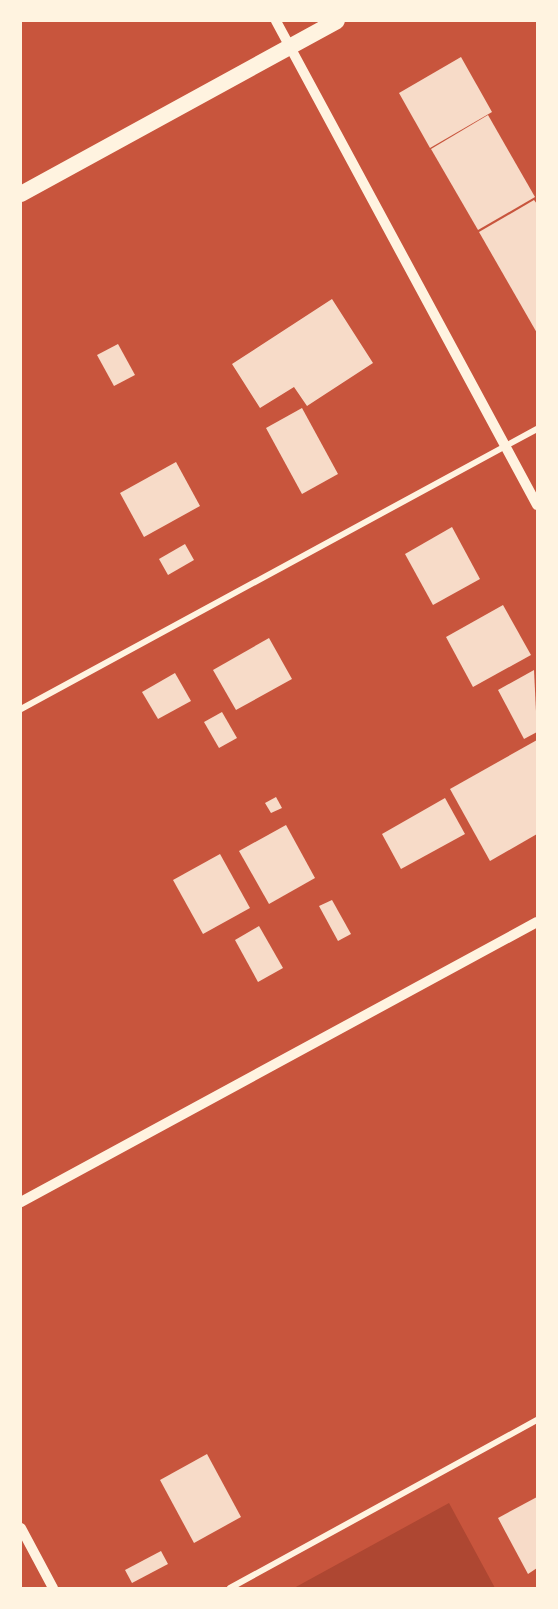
<!DOCTYPE html>
<style>
body{margin:0}
#map{position:relative;width:558px;height:1609px;overflow:hidden;background:#c8553d;font-family:Inter,sans-serif}
div>[style]{position:absolute}
.green>*{inset:0;background:#ae4732}
.building>*{inset:0;background:#f7dbc8}
.minor>*{height:6px;margin:-3px;padding:0 3px;transform-origin:3px;border-radius:3px;background:#fff3e0}
.tertiary>*{height:10px;margin:-5px;padding:0 5px;transform-origin:5px;border-radius:5px;background:#fff3e0}
.trunk>*{height:16px;margin:-8px;padding:0 8px;transform-origin:8px;border-radius:8px;background:#fff3e0}
span{translate:-50% -50%;white-space:nowrap;text-align:center;line-height:1.15;-webkit-text-stroke:5px #fff3e0;paint-order:stroke}
.frame{position:absolute;inset:0;border:22px solid #fff3e0;pointer-events:none}
</style>
<div id="map">
<div class="green">
<i style="clip-path:polygon(449px 1503px,495px 1588px,294px 1588px)"></i>
</div>
<div class="building">
<i style="clip-path:polygon(461px 57px,492px 112px,430px 148px,399px 93px)"></i>
<i style="clip-path:polygon(488px 115px,535px 197px,478px 230px,431px 149px)"></i>
<i style="clip-path:polygon(534px 200px,537px 204px,537px 333px,479px 232px)"></i>
<i style="clip-path:polygon(332px 299px,373px 363px,307px 406px,294px 387px,260px 408px,232px 364px)"></i>
<i style="clip-path:polygon(118px 344px,135px 375px,114px 386px,97px 355px)"></i>
<i style="clip-path:polygon(302px 408px,338px 474px,302px 494px,266px 428px)"></i>
<i style="clip-path:polygon(176px 462px,200px 506px,144px 537px,120px 493px)"></i>
<i style="clip-path:polygon(452px 527px,480px 579px,433px 605px,405px 554px)"></i>
<i style="clip-path:polygon(185px 544px,194px 560px,168px 575px,159px 559px)"></i>
<i style="clip-path:polygon(503px 605px,531px 655px,473px 687px,446px 637px)"></i>
<i style="clip-path:polygon(269px 638px,292px 679px,236px 710px,213px 670px)"></i>
<i style="clip-path:polygon(534px 670px,537px 732px,524px 739px,498px 690px)"></i>
<i style="clip-path:polygon(175px 673px,191px 701px,158px 719px,142px 692px)"></i>
<i style="clip-path:polygon(222px 712px,237px 738px,219px 748px,204px 722px)"></i>
<i style="clip-path:polygon(537px 740px,537px 834px,490px 861px,450px 789px)"></i>
<i style="clip-path:polygon(276px 797px,282px 808px,271px 813px,265px 803px)"></i>
<i style="clip-path:polygon(445px 798px,465px 834px,401px 869px,382px 834px)"></i>
<i style="clip-path:polygon(286px 825px,315px 878px,269px 904px,239px 851px)"></i>
<i style="clip-path:polygon(220px 854px,250px 908px,203px 934px,173px 880px)"></i>
<i style="clip-path:polygon(332px 900px,351px 934px,338px 941px,319px 906px)"></i>
<i style="clip-path:polygon(259px 926px,283px 968px,258px 982px,235px 940px)"></i>
<i style="clip-path:polygon(207px 1454px,241px 1517px,194px 1543px,160px 1480px)"></i>
<i style="clip-path:polygon(537px 1497px,537px 1568px,528px 1574px,498px 1518px)"></i>
<i style="clip-path:polygon(161px 1551px,168px 1564px,132px 1583px,125px 1570px)"></i>
</div>
<div class="minor">
<i style="left:21px;top:709px;width:587px;rotate:-28.49deg"></i>
<i style="left:230px;top:1588px;width:350px;rotate:-28.7deg"></i>
</div>
<div class="tertiary">
<i style="left:276px;top:21px;width:550px;rotate:61.66deg"></i>
<i style="left:21px;top:1202px;width:587px;rotate:-28.49deg"></i>
<i style="left:21px;top:1528px;width:68px;rotate:61.9deg"></i>
</div>
<div class="trunk">
<i style="left:21px;top:194px;width:360px;rotate:-28.7deg"></i>
</div>
<div class="frame"></div>
</div>
